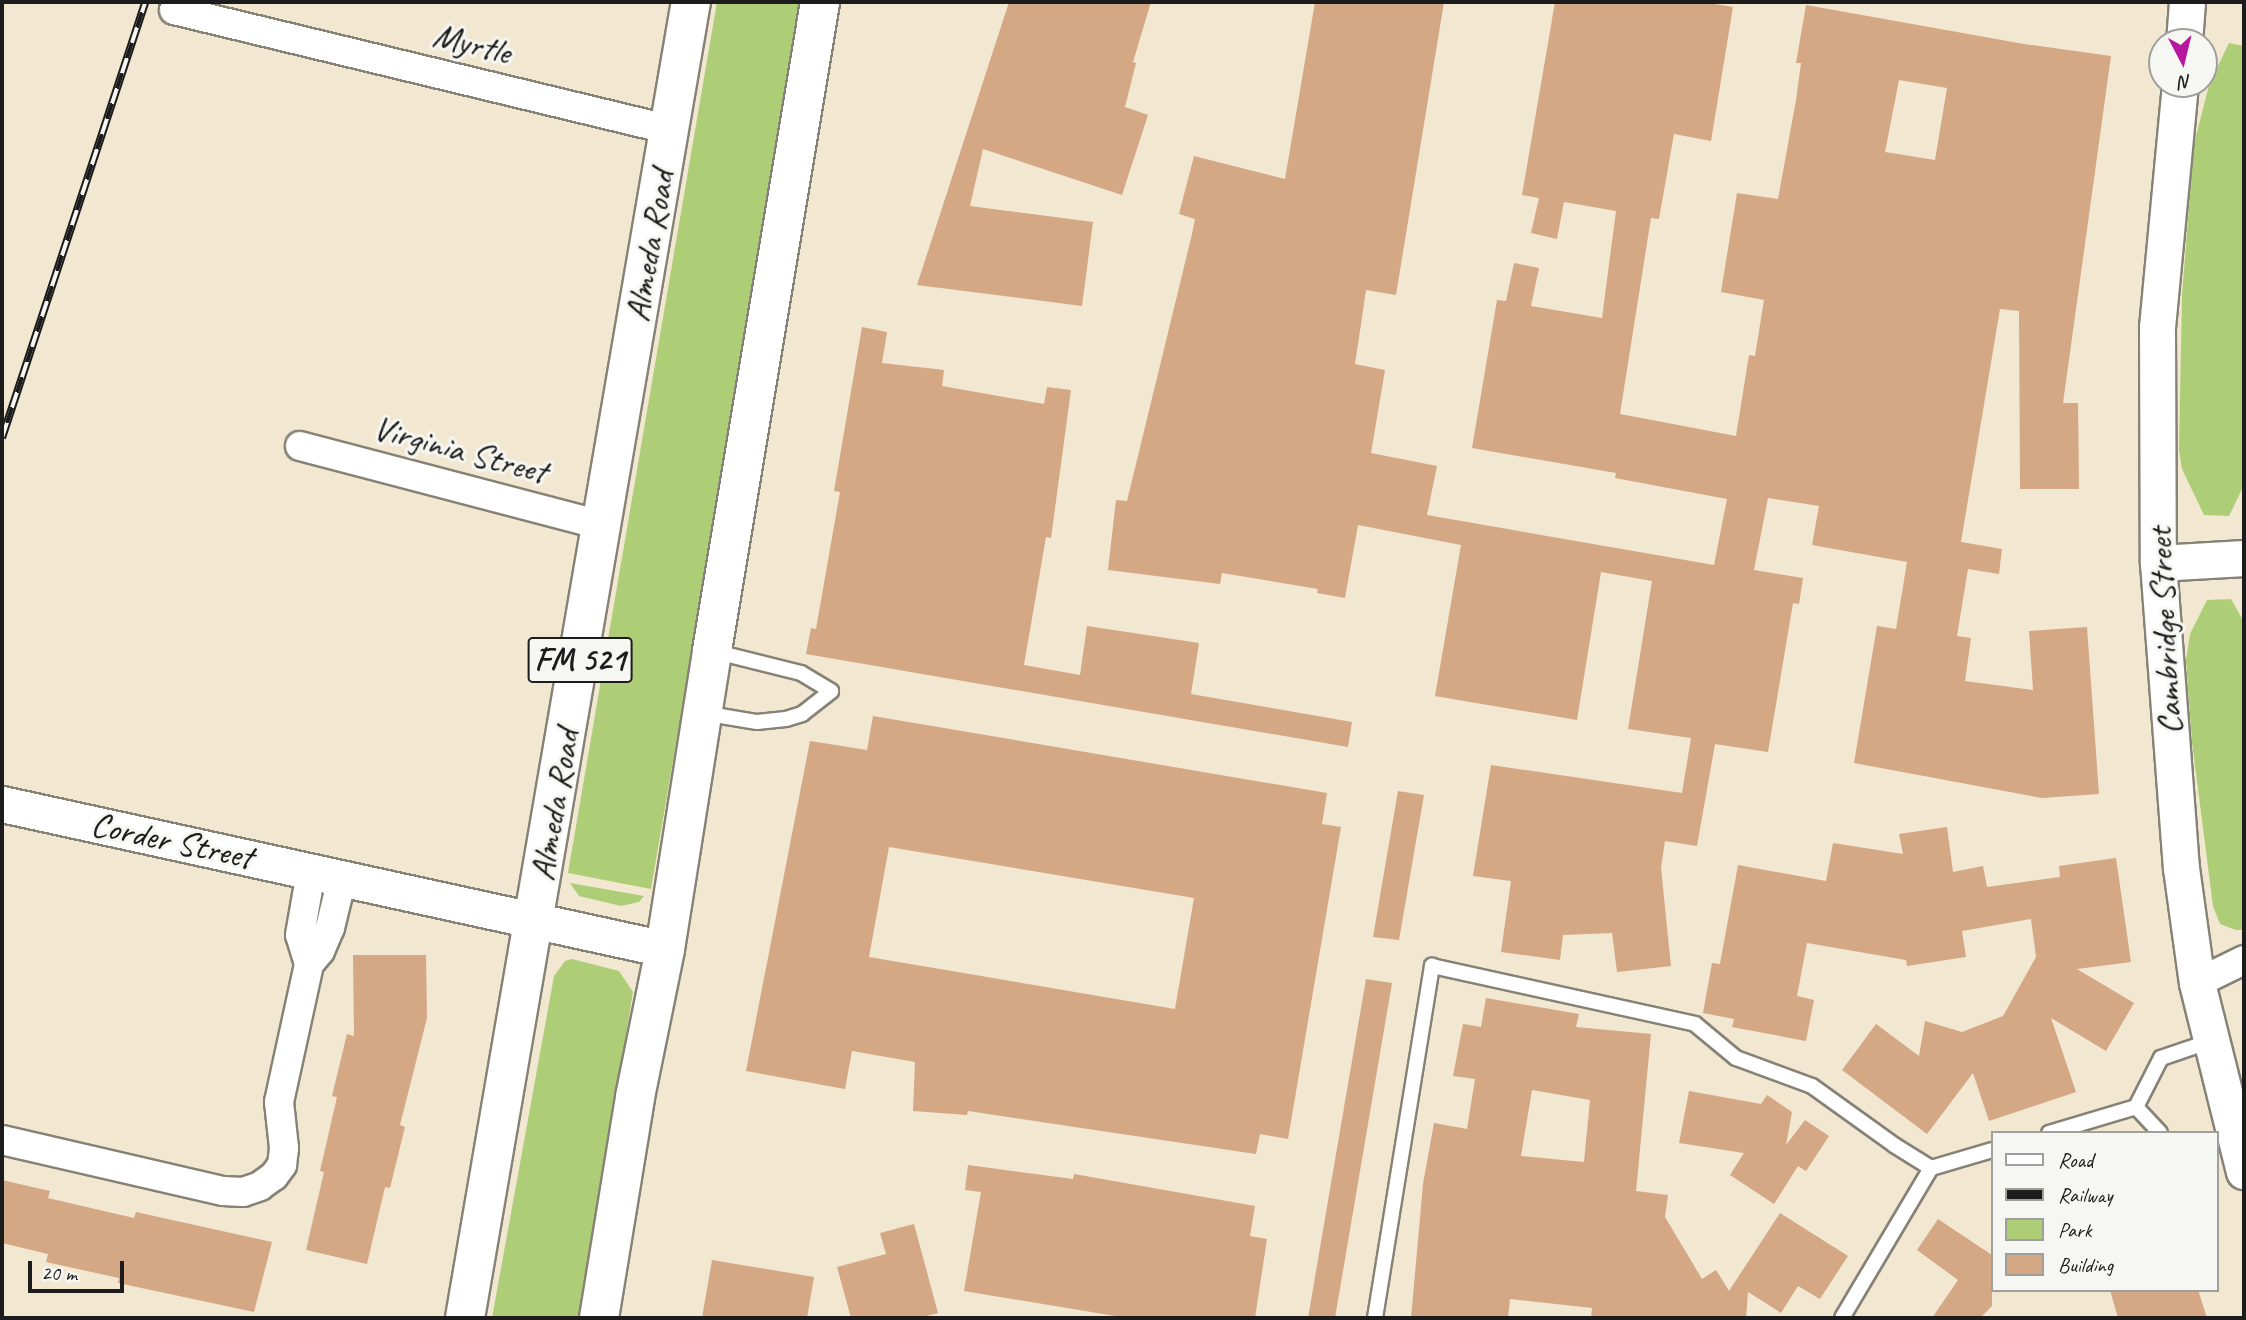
<!DOCTYPE html>
<style>
body{margin:0}
#map{position:relative;width:2246px;height:1320px;overflow:hidden;background:#f2e7d1;font-family:Caveat,sans-serif}
div>[style]{position:absolute}
.green>*{inset:0;background:#adce77}
.building>*{inset:0;background:#d4a785}
.roads{filter:drop-shadow(2px 0 #878276) drop-shadow(-2px 0 #878276) drop-shadow(0 2px #878276) drop-shadow(0 -2px #878276)}
.service>*{height:14px;margin:-7px;padding:0 7px;transform-origin:7px;border-radius:7px;background:#fff}
.minor>*{height:28px;margin:-14px;padding:0 14px;transform-origin:14px;border-radius:14px;background:#fff}
.tertiary>*{height:35px;margin:-17.5px;padding:0 17.5px;transform-origin:17.5px;border-radius:17.5px;background:#fff}
.primary>*{height:38px;margin:-19px;padding:0 19px;transform-origin:19px;border-radius:19px;background:#fff}
.rail>*{height:8px;margin-top:-4px;transform-origin:0;background:repeating-linear-gradient(90deg,#f6f6f2 0 16px,#1c1c1c 0 32px);box-sizing:border-box;border-block:2px solid #1c1c1c}
span{translate:-50% -50%;white-space:nowrap;text-align:center;line-height:1.15;-webkit-text-stroke:6px #f6f6f2;paint-order:stroke}
.shield-label span{padding:2px 5px;background:#f6f6f2;border:2px solid;border-radius:5px;-webkit-text-stroke-width:0}
.shield-label{font-size:33px;color:#1c1c1c;font-weight:700}
.street-label{font-size:35px;color:#1c1c1c}
.frame{position:absolute;inset:0;border:4px solid #1c1c1c;pointer-events:none}
.legend{position:absolute;left:1991px;top:1131px;width:228px;height:161px;box-sizing:border-box;background:#f6f6f2;border:2px solid #9f9f9c;margin:0;padding:9px 12px;list-style:none;font-size:21px;color:#1c1c1c}
.legend li{display:flex;align-items:center;gap:14px;height:35px}
.legend b{width:35px;border:2px solid #9f9f9c}
.north{position:absolute;left:2148px;top:28px;width:70px;height:70px;box-sizing:border-box;background:#f6f6f2;border:2px solid #9f9f9c;border-radius:50%;rotate:173deg;font-size:19px;font-weight:700;line-height:28px;text-align:center;color:#1c1c1c}
.north::after{content:'';display:block;margin:auto;width:24px;height:32px;background:#b5179e;clip-path:polygon(50% 0,100% 100%,50% 72%,0 100%)}
.scale{position:absolute;left:28px;top:1261px;width:96px;height:32px;box-sizing:border-box;border:4px solid #1c1c1c;border-top:0;padding-left:9px;font-size:21px;line-height:24px;white-space:nowrap;color:#1c1c1c;-webkit-text-stroke:5px #f6f6f2;paint-order:stroke}
</style>
<div id="map">
<div class="green">
<i style="clip-path:polygon(717px 2px,803px 2px,651px 889px,568px 873px)"></i>
<i style="clip-path:polygon(2229px 43px,2244px 46px,2242px 248px,2244px 485px,2229px 516px,2204px 515px,2182px 469px,2179px 450px,2182px 295px,2194px 144px,2209px 85px)"></i>
<i style="clip-path:polygon(2231px 599px,2244px 622px,2244px 930px,2236px 930px,2220px 924px,2213px 906px,2192px 742px,2186px 660px,2190px 634px,2207px 600px)"></i>
<i style="clip-path:polygon(570px 883px,644px 896px,639px 902px,621px 906px,579px 896px)"></i>
<i style="clip-path:polygon(572px 959px,619px 971px,633px 992px,579px 1318px,492px 1318px,554px 976px,565px 961px)"></i>
</div>
<div class="building">
<i style="clip-path:polygon(1009px 2px,1151px 2px,1133px 62px,1136px 63px,1125px 107px,1148px 115px,1122px 195px,983px 149px,970px 206px,1093px 222px,1082px 306px,917px 285px)"></i>
<i style="clip-path:polygon(evenodd,1315px 2px,1444px 2px,1396px 295px,1366px 290px,1364px 304px,1355px 364px,1385px 370px,1371px 453px,1437px 466px,1427px 515px,1714px 565px,1727px 499px,1615px 478px,1616px 473px,1472px 448px,1497px 300px,1506px 301px,1514px 263px,1539px 268px,1531px 306px,1602px 318px,1616px 211px,1564px 202px,1557px 239px,1531px 233px,1539px 198px,1522px 195px,1555px 2px,1703px 2px,1733px 7px,1711px 141px,1674px 134px,1659px 219px,1651px 218px,1620px 414px,1736px 436px,1749px 355px,1755px 356px,1764px 300px,1721px 292px,1737px 193px,1778px 199px,1796px 100px,1801px 63px,1796px 63px,1806px 5px,2024px 44px,2111px 56px,2063px 403px,2078px 403px,2079px 489px,2020px 489px,2019px 311px,2000px 309px,1961px 542px,2002px 549px,1999px 574px,1968px 569px,1957px 636px,1971px 638px,1965px 681px,2033px 690px,2029px 631px,2087px 627px,2099px 794px,2042px 798px,1854px 763px,1877px 626px,1896px 629px,1907px 562px,1812px 545px,1819px 506px,1768px 498px,1754px 570px,1803px 578px,1799px 604px,1793px 603px,1768px 752px,1715px 744px,1697px 846px,1665px 841px,1661px 868px,1671px 966px,1617px 972px,1612px 933px,1563px 935px,1560px 960px,1501px 952px,1511px 881px,1473px 876px,1491px 765px,1682px 793px,1691px 738px,1628px 729px,1652px 581px,1601px 572px,1577px 720px,1435px 696px,1461px 545px,1358px 525px,1345px 598px,1317px 593px,1318px 589px,1222px 573px,1220px 584px,1108px 570px,1116px 500px,1127px 501px,1192px 234px,1195px 219px,1179px 214px,1194px 156px,1285px 179px,1315px 2px,1899px 80px,1947px 88px,1935px 160px,1885px 152px,1899px 80px)"></i>
<i style="clip-path:polygon(862px 327px,887px 332px,882px 363px,944px 370px,942px 386px,1044px 404px,1047px 387px,1071px 390px,1051px 538px,1046px 537px,1024px 665px,1080px 675px,1087px 626px,1199px 643px,1191px 694px,1352px 722px,1348px 747px,806px 654px,811px 628px,816px 629px,840px 492px,834px 491px)"></i>
<i style="clip-path:polygon(evenodd,873px 716px,1327px 793px,1322px 824px,1341px 827px,1288px 1139px,1260px 1134px,1256px 1154px,968px 1111px,967px 1115px,913px 1111px,915px 1062px,852px 1051px,845px 1089px,746px 1071px,810px 741px,867px 750px,873px 716px,889px 847px,1194px 898px,1175px 1009px,869px 957px,889px 847px)"></i>
<i style="clip-path:polygon(1398px 791px,1424px 795px,1399px 940px,1373px 937px)"></i>
<i style="clip-path:polygon(1947px 827px,1953px 872px,1983px 866px,1987px 887px,2060px 877px,2059px 866px,2116px 858px,2131px 962px,2077px 969px,2134px 1003px,2106px 1051px,2051px 1018px,2076px 1092px,1989px 1121px,1973px 1073px,1927px 1134px,1842px 1070px,1876px 1024px,1919px 1056px,1925px 1021px,1962px 1032px,2003px 1016px,2036px 957px,2031px 919px,1962px 931px,1966px 957px,1907px 966px,1906px 960px,1807px 943px,1797px 996px,1814px 1000px,1806px 1041px,1732px 1027px,1734px 1019px,1703px 1013px,1712px 963px,1720px 964px,1738px 865px,1826px 881px,1833px 843px,1903px 854px,1899px 834px)"></i>
<i style="clip-path:polygon(353px 955px,426px 955px,427px 1018px,400px 1125px,405px 1127px,390px 1188px,385px 1187px,367px 1264px,306px 1250px,324px 1172px,320px 1171px,337px 1097px,332px 1096px,347px 1034px,354px 1036px)"></i>
<i style="clip-path:polygon(1366px 979px,1392px 983px,1335px 1318px,1308px 1318px)"></i>
<i style="clip-path:polygon(evenodd,1486px 998px,1579px 1014px,1576px 1027px,1651px 1034px,1636px 1191px,1668px 1195px,1665px 1217px,1702px 1279px,1716px 1270px,1729px 1291px,1780px 1213px,1848px 1256px,1820px 1299px,1798px 1286px,1781px 1313px,1748px 1292px,1746px 1318px,1591px 1318px,1592px 1308px,1510px 1299px,1508px 1318px,1411px 1318px,1423px 1184px,1434px 1123px,1467px 1129px,1475px 1079px,1453px 1076px,1463px 1024px,1481px 1027px,1486px 998px,1532px 1090px,1590px 1100px,1584px 1162px,1521px 1156px,1532px 1090px)"></i>
<i style="clip-path:polygon(1689px 1091px,1761px 1104px,1767px 1095px,1792px 1112px,1786px 1145px,1805px 1120px,1829px 1136px,1806px 1171px,1798px 1166px,1774px 1204px,1730px 1175px,1744px 1153px,1679px 1143px)"></i>
<i style="clip-path:polygon(968px 1165px,1073px 1179px,1074px 1174px,1255px 1206px,1250px 1236px,1267px 1239px,1255px 1318px,1127px 1318px,964px 1291px,981px 1192px,965px 1190px)"></i>
<i style="clip-path:polygon(2px 1180px,50px 1191px,48px 1198px,134px 1218px,136px 1212px,272px 1242px,254px 1312px,118px 1283px,119px 1278px,46px 1262px,48px 1254px,2px 1243px)"></i>
<i style="clip-path:polygon(1938px 1219px,1992px 1255px,1992px 1306px,1980px 1318px,1932px 1318px,1958px 1280px,1917px 1250px)"></i>
<i style="clip-path:polygon(914px 1224px,938px 1313px,919px 1318px,851px 1318px,837px 1267px,886px 1254px,880px 1233px)"></i>
<i style="clip-path:polygon(712px 1260px,814px 1277px,807px 1318px,702px 1318px)"></i>
<i style="clip-path:polygon(2110px 1290px,2198px 1290px,2207px 1318px,2118px 1318px)"></i>
</div>
<div class="roads">
<div class="service">
<i style="left:703px;top:713px;width:55px;rotate:9.5deg"></i>
<i style="left:757px;top:722px;width:29px;rotate:-6deg"></i>
<i style="left:786px;top:719px;width:17px;rotate:-17deg"></i>
<i style="left:802px;top:714px;width:37px;rotate:-38deg"></i>
<i style="left:831px;top:691px;width:35px;rotate:-149deg"></i>
<i style="left:801px;top:673px;width:91px;rotate:-166deg"></i>
<i style="left:2136px;top:1107px;width:35px;rotate:47deg"></i>
<i style="left:2049px;top:1133px;width:91px;rotate:-16.6deg"></i>
<i style="left:2136px;top:1107px;width:55px;rotate:-63deg"></i>
<i style="left:2161px;top:1058px;width:53px;rotate:-18.8deg"></i>
<i style="left:1931px;top:1168px;width:64px;rotate:-16.4deg"></i>
<i style="left:1375px;top:1318px;width:357px;rotate:-80.8deg"></i>
<i style="left:1432px;top:966px;width:269px;rotate:12.4deg"></i>
<i style="left:1695px;top:1024px;width:53px;rotate:39.7deg"></i>
<i style="left:1736px;top:1058px;width:81px;rotate:20.2deg"></i>
<i style="left:1812px;top:1086px;width:101px;rotate:35.7deg"></i>
<i style="left:1894px;top:1145px;width:44px;rotate:31.9deg"></i>
<i style="left:1931px;top:1168px;width:174px;rotate:120.7deg"></i>
</div>
<div class="minor">
<i style="left:174px;top:10px;width:511px;rotate:13.57deg"></i>
<i style="left:300px;top:446px;width:312px;rotate:14.7deg"></i>
<i style="left:309px;top:964px;width:30px;rotate:-107deg"></i>
<i style="left:300px;top:935px;width:64px;rotate:-80.1deg"></i>
<i style="left:2197px;top:983px;width:52px;rotate:-26.1deg"></i>
<i style="left:2px;top:1140px;width:227px;rotate:13deg"></i>
<i style="left:223px;top:1191px;width:20px;rotate:3deg"></i>
<i style="left:243px;top:1192px;width:18px;rotate:-19deg"></i>
<i style="left:260px;top:1186px;width:17px;rotate:-36deg"></i>
<i style="left:274px;top:1176px;width:14px;rotate:-54deg"></i>
<i style="left:282px;top:1165px;width:17px;rotate:-83deg"></i>
<i style="left:284px;top:1148px;width:46px;rotate:-96.2deg"></i>
<i style="left:279px;top:1102px;width:141px;rotate:-77.7deg"></i>
<i style="left:309px;top:964px;width:17px;rotate:-50deg"></i>
<i style="left:320px;top:951px;width:25px;rotate:-67deg"></i>
<i style="left:330px;top:928px;width:51px;rotate:-76.5deg"></i>
</div>
<div class="tertiary">
<i style="left:2184px;top:42px;width:40px;rotate:-85.7deg"></i>
<i style="left:2180px;top:84px;width:244px;rotate:95.4deg"></i>
<i style="left:2157px;top:327px;width:236px;rotate:89.8deg"></i>
<i style="left:2158px;top:563px;width:306px;rotate:85.7deg"></i>
<i style="left:2181px;top:868px;width:116px;rotate:82.1deg"></i>
<i style="left:2197px;top:983px;width:194px;rotate:76deg"></i>
<i style="left:2158px;top:563px;width:86px;rotate:-3.3deg"></i>
<i style="left:2px;top:804px;width:679px;rotate:12.34deg"></i>
</div>
<div class="primary">
<i style="left:465px;top:1318px;width:1335px;rotate:-80.26deg"></i>
<i style="left:599px;top:1318px;width:224px;rotate:-80.7deg"></i>
<i style="left:635px;top:1097px;width:151px;rotate:-78.5deg"></i>
<i style="left:665px;top:949px;width:302px;rotate:-81deg"></i>
<i style="left:712px;top:651px;width:658px;rotate:-80.55deg"></i>
</div>
</div>
<div class="rail">
<i style="left:2px;top:438px;width:459px;rotate:-71.8deg"></i>
</div>
<div class="shield-label">
<span style="left:580px;top:660px">FM 521</span>
</div>
<div class="street-label">
<span style="left:472px;top:44px;rotate:14deg">Myrtle</span>
<span style="left:650px;top:246px;rotate:-80deg">Almeda Road</span>
<span style="left:460px;top:450px;rotate:15deg">Virginia Street</span>
<span style="left:2165px;top:631px;rotate:-93deg">Cambridge Street</span>
<span style="left:555px;top:805px;rotate:-80deg">Almeda Road</span>
<span style="left:172px;top:841px;rotate:12deg">Corder Street</span>
</div>
<div class="frame"></div>
<ul class="legend">
<li><b style="height:9px;background:#fff"></b>Road</li>
<li><b style="height:9px;background:#1c1c1c"></b>Railway</li>
<li><b style="height:19px;background:#adce77"></b>Park</li>
<li><b style="height:19px;background:#d4a785"></b>Building</li>
</ul>
<div class="north">N</div>
<div class="scale">20 m</div>
</div>
